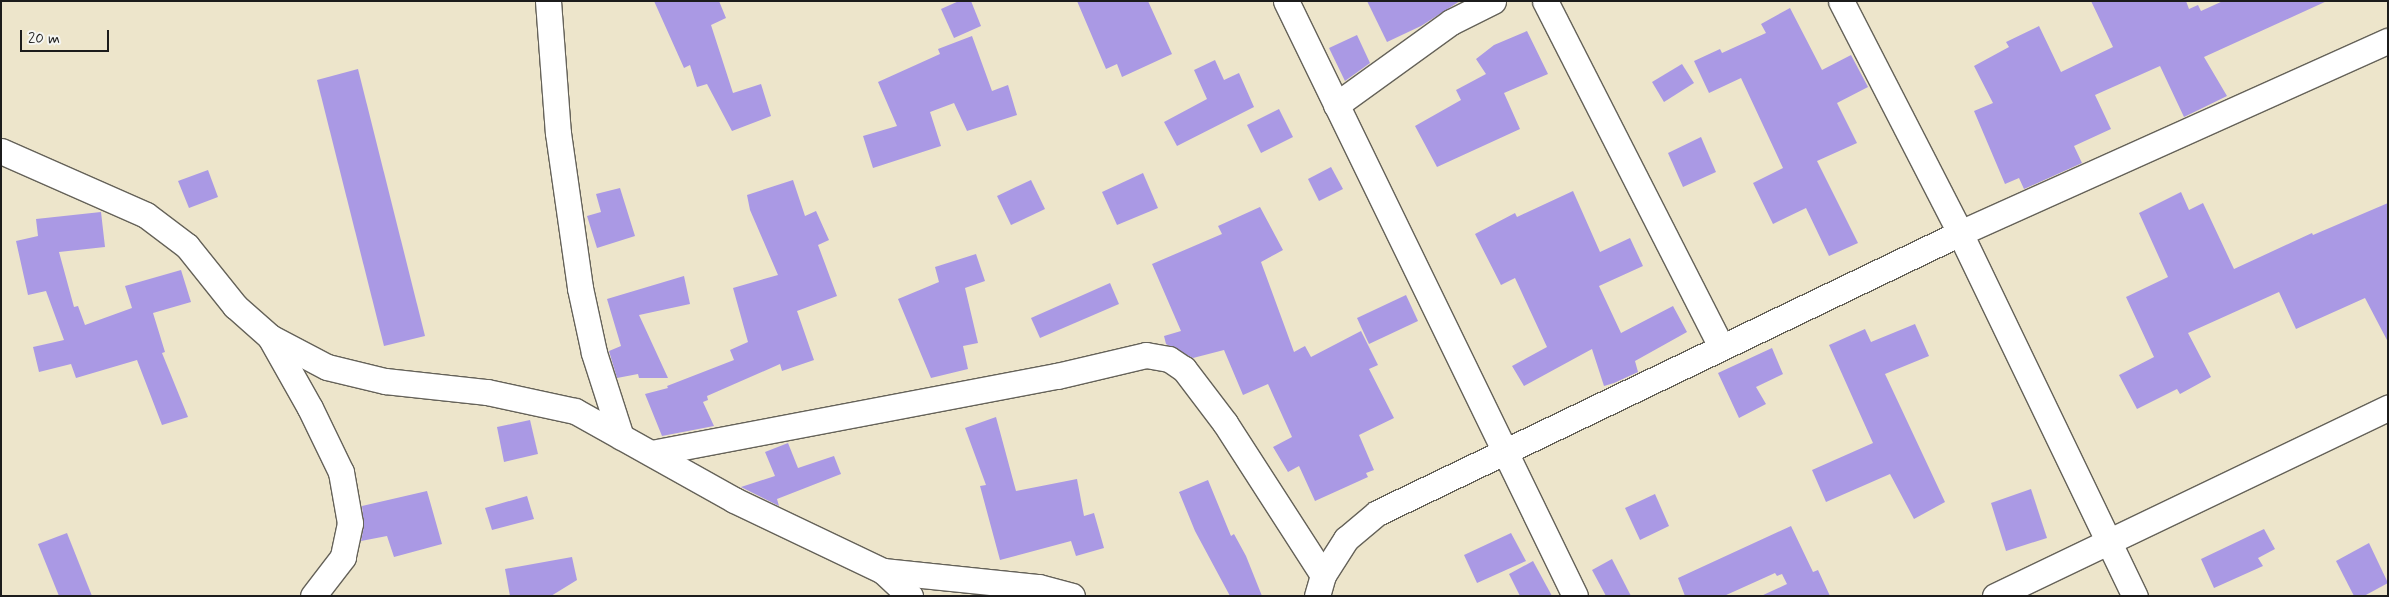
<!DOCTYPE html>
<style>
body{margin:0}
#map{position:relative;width:2389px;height:597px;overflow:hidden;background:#ede5cb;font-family:Mynerve,sans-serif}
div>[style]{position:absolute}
.building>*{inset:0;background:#aa99e4}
.roads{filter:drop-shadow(1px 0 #656259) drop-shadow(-1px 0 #656259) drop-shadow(0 1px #656259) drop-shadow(0 -1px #656259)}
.street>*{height:25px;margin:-12.5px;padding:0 12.5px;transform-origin:12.5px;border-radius:12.5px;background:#fff}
span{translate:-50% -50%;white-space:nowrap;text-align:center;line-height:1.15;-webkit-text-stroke:4px #f6f6f2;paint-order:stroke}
.frame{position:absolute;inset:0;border:2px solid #1c1c1c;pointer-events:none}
.scale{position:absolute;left:20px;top:30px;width:89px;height:22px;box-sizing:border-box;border:2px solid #1c1c1c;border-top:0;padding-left:6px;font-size:15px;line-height:18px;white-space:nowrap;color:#1c1c1c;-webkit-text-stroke:4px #f6f6f2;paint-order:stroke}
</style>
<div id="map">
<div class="building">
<i style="clip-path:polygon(654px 1px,719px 1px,726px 18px,711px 25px,733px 93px,761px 84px,771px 116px,732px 131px,707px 84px,697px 87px,690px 65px,684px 68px)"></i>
<i style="clip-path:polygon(959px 1px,971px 1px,981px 26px,954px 38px,941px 9px)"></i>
<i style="clip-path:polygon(1077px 1px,1148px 1px,1172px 54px,1122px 77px,1117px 64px,1106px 69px)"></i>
<i style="clip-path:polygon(1367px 1px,1460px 1px,1421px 26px,1387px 42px)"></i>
<i style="clip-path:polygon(2091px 1px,2186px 1px,2189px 9px,2198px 5px,2201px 11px,2223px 1px,2327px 1px,2204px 57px,2227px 96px,2184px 117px,2160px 66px,2095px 95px,2111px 129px,2074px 146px,2082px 163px,2024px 189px,2019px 178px,2005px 184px,1974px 111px,1993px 103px,1974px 66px,2009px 47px,2006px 42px,2039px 26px,2061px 72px,2113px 47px)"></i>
<i style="clip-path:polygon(1790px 8px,1822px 70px,1851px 55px,1868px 87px,1837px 103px,1857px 143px,1817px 161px,1858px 243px,1829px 256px,1806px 208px,1773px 224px,1753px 183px,1783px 168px,1741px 78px,1709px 93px,1694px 61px,1720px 49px,1722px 53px,1766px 33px,1761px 24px)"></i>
<i style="clip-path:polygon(1527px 31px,1548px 74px,1504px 93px,1520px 129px,1437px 167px,1415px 126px,1461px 100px,1456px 90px,1486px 74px,1476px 59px,1494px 45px)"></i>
<i style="clip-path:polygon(1357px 35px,1370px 63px,1345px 81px,1329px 48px)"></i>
<i style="clip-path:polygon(972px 36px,992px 91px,1008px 85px,1017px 115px,967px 131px,954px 103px,930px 112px,941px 146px,873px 168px,863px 136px,897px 126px,878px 82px,940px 54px,938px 49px)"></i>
<i style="clip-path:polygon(1215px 60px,1224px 80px,1239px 73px,1254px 107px,1177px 146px,1164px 122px,1207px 99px,1194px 70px)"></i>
<i style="clip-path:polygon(1682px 64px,1694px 83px,1664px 102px,1652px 82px)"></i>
<i style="clip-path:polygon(358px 69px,425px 336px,384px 346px,317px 80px)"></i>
<i style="clip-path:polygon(1279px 109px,1293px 137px,1261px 153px,1247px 125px)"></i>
<i style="clip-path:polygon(1701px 137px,1716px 172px,1683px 187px,1668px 153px)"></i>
<i style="clip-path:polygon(1331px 167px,1343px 189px,1319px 201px,1308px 179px)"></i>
<i style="clip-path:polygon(208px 170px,218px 197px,189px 208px,178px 181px)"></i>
<i style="clip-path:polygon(1143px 173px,1158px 208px,1117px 225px,1102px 192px)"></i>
<i style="clip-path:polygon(793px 180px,805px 216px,816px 211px,829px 240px,818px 245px,837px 296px,797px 311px,814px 360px,782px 371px,780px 364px,707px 396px,708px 400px,703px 402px,714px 426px,662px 436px,645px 394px,668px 388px,667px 386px,734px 360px,730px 350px,748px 342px,733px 288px,778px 275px,750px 210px,747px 195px)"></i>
<i style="clip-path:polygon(1031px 180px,1045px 209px,1011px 225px,997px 196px)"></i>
<i style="clip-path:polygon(620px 188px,635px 236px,597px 248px,587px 216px,601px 212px,596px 194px)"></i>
<i style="clip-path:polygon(1573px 191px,1600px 252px,1630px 238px,1643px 266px,1599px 286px,1621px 333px,1673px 306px,1687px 332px,1635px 361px,1638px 372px,1614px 383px,1604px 386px,1592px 349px,1524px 386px,1512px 366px,1547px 347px,1515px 278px,1501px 285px,1475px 234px,1515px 213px,1517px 217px)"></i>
<i style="clip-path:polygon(2181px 192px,2189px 210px,2203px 203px,2234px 269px,2312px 233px,2313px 235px,2388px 203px,2388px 342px,2365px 298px,2296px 329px,2279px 292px,2188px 333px,2211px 377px,2180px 394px,2177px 389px,2137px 409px,2119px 375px,2154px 357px,2126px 297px,2168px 277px,2139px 213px)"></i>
<i style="clip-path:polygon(1260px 207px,1283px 250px,1261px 262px,1294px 352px,1305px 346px,1311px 357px,1361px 331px,1378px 365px,1369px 369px,1394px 418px,1359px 435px,1374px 470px,1366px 473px,1368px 477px,1315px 501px,1299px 466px,1288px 472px,1273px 447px,1292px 437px,1268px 384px,1243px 395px,1224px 350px,1193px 358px,1166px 344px,1164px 336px,1181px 331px,1152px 264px,1222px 234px,1218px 226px)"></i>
<i style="clip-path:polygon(101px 212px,105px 247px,59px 252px,74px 307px,78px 306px,85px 325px,132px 308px,125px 286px,181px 270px,191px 302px,153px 313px,165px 352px,162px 353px,188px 417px,162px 425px,137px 360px,76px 378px,71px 364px,39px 372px,33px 347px,64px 340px,46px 291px,28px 295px,16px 241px,38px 236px,36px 219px)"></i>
<i style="clip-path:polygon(976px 254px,985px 281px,965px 288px,978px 343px,963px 346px,968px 369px,931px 378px,898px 299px,939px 282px,935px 267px)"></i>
<i style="clip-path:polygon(684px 276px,690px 304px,639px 315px,668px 378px,639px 378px,638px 374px,617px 378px,609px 351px,621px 346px,607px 299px)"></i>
<i style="clip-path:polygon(1110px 283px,1119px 304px,1040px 338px,1031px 318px)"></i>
<i style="clip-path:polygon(1406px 295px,1418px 321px,1369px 344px,1357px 318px)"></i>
<i style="clip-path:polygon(1915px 324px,1929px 356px,1885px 374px,1945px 502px,1914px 519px,1890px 474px,1826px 502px,1812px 470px,1873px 443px,1829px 345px,1865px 329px,1871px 342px)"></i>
<i style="clip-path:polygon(1772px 348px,1783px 374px,1756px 387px,1766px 404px,1739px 418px,1718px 373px)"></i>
<i style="clip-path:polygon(996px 417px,1016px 491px,1077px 479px,1084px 516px,1094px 513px,1104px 548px,1076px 556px,1071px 541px,1000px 560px,980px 486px,986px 485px,965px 428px)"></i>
<i style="clip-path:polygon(530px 420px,538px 454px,504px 462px,497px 427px)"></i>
<i style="clip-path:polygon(788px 443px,798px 468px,834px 456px,841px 474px,777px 499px,779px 506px,741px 487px,775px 476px,765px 452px)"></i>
<i style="clip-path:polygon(1208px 480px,1231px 536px,1234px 534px,1246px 556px,1262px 596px,1230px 596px,1195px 531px,1179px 492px)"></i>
<i style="clip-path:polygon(2031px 489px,2047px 538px,2006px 551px,1991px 503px)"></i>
<i style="clip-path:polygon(427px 491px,442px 544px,394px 557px,387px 536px,361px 541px,364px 526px,362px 506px)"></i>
<i style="clip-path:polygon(1655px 494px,1669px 526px,1640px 540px,1625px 508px)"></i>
<i style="clip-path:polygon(527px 496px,534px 519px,492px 530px,485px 508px)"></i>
<i style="clip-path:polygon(1791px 526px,1813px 572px,1818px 570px,1830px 596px,1761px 596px,1787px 584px,1782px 574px,1777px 576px,1775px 573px,1724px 596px,1685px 596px,1678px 578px)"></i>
<i style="clip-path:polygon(2264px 529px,2275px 549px,2258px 558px,2263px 566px,2214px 588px,2201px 559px)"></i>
<i style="clip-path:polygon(67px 533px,92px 596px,59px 596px,38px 544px)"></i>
<i style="clip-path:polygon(1511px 533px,1526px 561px,1477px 583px,1464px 555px)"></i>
<i style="clip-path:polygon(2369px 543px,2388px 583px,2364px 596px,2354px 596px,2336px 561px)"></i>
<i style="clip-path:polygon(572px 557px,577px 580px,551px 596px,510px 596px,505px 569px)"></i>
<i style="clip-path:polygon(1612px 559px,1631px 596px,1606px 596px,1592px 570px)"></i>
<i style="clip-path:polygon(1533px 561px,1552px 596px,1520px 596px,1509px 574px)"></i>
</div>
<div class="roads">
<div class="street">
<i style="left:548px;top:1px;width:132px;rotate:85.7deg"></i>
<i style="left:558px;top:133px;width:157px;rotate:81.9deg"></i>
<i style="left:580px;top:288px;width:66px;rotate:77.8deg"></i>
<i style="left:594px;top:353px;width:88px;rotate:72.2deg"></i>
<i style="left:1286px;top:1px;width:661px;rotate:64.09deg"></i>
<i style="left:1545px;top:1px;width:387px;rotate:63deg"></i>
<i style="left:1841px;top:1px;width:261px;rotate:62.8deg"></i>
<i style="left:1960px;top:233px;width:403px;rotate:64.3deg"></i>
<i style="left:1336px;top:105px;width:142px;rotate:-35.8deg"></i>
<i style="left:1451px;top:22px;width:47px;rotate:-26.6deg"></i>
<i style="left:1px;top:151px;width:158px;rotate:23.8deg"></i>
<i style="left:146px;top:215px;width:51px;rotate:37.1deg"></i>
<i style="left:187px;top:246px;width:77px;rotate:51.3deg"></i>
<i style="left:235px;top:306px;width:47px;rotate:41.5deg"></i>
<i style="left:270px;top:337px;width:64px;rotate:27.8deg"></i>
<i style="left:327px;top:367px;width:60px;rotate:13.6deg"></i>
<i style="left:385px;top:381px;width:103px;rotate:6.2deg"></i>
<i style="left:487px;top:392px;width:90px;rotate:12.2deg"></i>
<i style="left:575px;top:411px;width:182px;rotate:29.2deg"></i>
<i style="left:734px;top:500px;width:165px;rotate:25.5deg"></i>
<i style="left:883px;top:571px;width:37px;rotate:43deg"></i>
<i style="left:270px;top:337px;width:81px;rotate:60.6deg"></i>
<i style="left:310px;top:408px;width:71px;rotate:64.2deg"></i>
<i style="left:341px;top:472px;width:52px;rotate:80deg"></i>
<i style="left:350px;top:523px;width:35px;rotate:102deg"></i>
<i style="left:343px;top:557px;width:49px;rotate:127.6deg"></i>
<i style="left:652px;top:453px;width:412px;rotate:-10.8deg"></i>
<i style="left:1057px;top:376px;width:91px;rotate:-13.3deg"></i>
<i style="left:1146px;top:355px;width:23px;rotate:10deg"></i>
<i style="left:1169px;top:359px;width:18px;rotate:34deg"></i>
<i style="left:1184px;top:369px;width:68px;rotate:52.8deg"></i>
<i style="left:1225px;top:423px;width:181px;rotate:57.2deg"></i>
<i style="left:883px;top:571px;width:157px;rotate:5.9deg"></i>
<i style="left:1039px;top:587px;width:34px;rotate:15deg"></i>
<i style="left:1317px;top:596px;width:22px;rotate:-74deg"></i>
<i style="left:1323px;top:575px;width:43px;rotate:-57.4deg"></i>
<i style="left:1346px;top:539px;width:40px;rotate:-40deg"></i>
<i style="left:1377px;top:513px;width:647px;rotate:-25.65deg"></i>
<i style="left:1960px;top:233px;width:469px;rotate:-24.2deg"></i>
<i style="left:1995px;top:596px;width:436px;rotate:-25.6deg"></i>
</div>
</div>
<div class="frame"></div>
<div class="scale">20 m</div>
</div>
